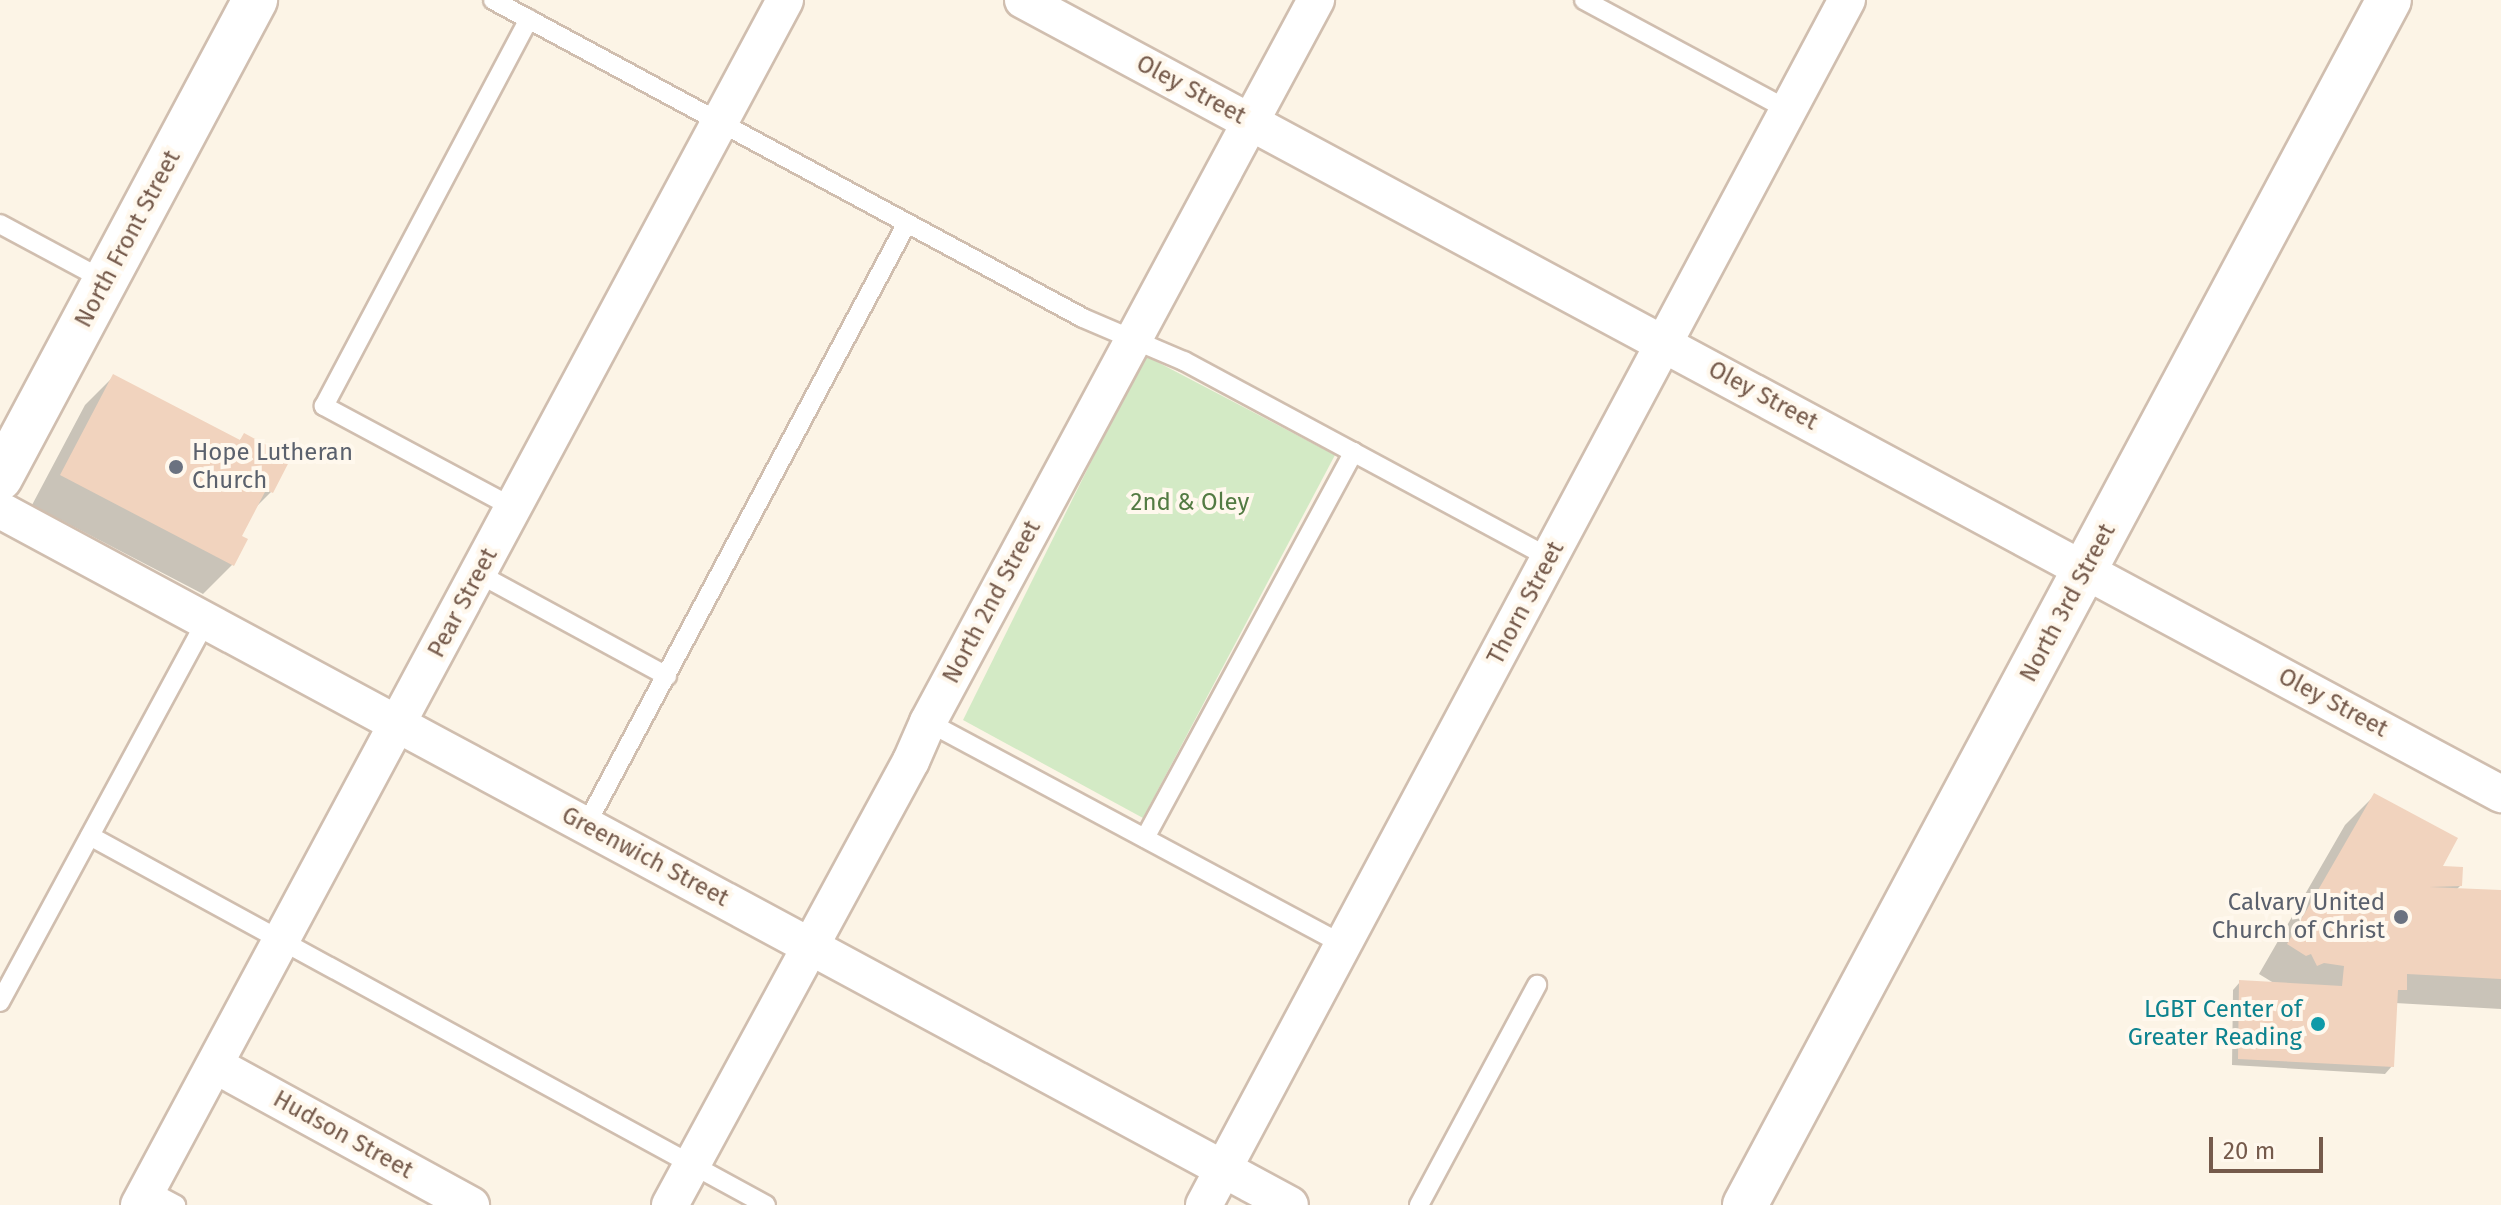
<!DOCTYPE html>
<style>
body{margin:0}
#map{position:relative;width:2501px;height:1205px;overflow:hidden;background:#fcf4e6;font-family:"Fira Sans",sans-serif}
div>[style]{position:absolute}
.green>*{inset:0;background:#d3eac5}
.shadow>*{inset:0;background:#0003}
.building>*{inset:0;background:#f1d3be}
.roads{filter:drop-shadow(2px 0 #d0beaf) drop-shadow(-2px 0 #d0beaf) drop-shadow(0 2px #d0beaf) drop-shadow(0 -2px #d0beaf)}
.lane>*{height:18px;margin:-9px;padding:0 9px;transform-origin:9px;border-radius:9px;background:#fff}
.street>*{height:36px;margin:-18px;padding:0 18px;transform-origin:18px;border-radius:18px;background:#fff}
.secondary>*{height:44px;margin:-22px;padding:0 22px;transform-origin:22px;border-radius:22px;background:#fff}
.dots>*{width:22px;height:22px;translate:-50% -50%;box-sizing:border-box;border:4px solid #fff8ed;border-radius:50%}
span{translate:-50% -50%;white-space:nowrap;text-align:center;line-height:1.15;-webkit-text-stroke:8px #fff8ed;paint-order:stroke}
.street-label{font-size:24px;color:#755a4b}
.worship-label{font-size:24px;color:#5b616d}
.left{translate:0 -50%;text-align:left}
.right{translate:-100% -50%;text-align:right}
.park-label{font-size:24px;color:#537b43}
.culture-label{font-size:24px;color:#0d838f}
.scale{position:absolute;left:2209px;top:1137px;width:114px;height:36px;box-sizing:border-box;border:4px solid #755a4b;border-top:0;padding-left:10px;font-size:24px;line-height:28px;white-space:nowrap;color:#755a4b;-webkit-text-stroke:6px #fff8ed;paint-order:stroke}
</style>
<div id="map">
<div class="green">
<i style="clip-path:polygon(1144px 355px,1335px 455px,1143px 818px,963px 720px)"></i>
</div>
<div class="shadow">
<i style="clip-path:polygon(114px 376px,238px 442px,244px 436px,271px 492px,254px 509px,239px 537px,245px 540px,232px 565px,203px 594px,32px 505px,85px 405px)"></i>
<i style="clip-path:polygon(2374px 796px,2460px 886px,2456px 890px,2501px 892px,2501px 1009px,2395px 1003px,2392px 1066px,2385px 1074px,2232px 1065px,2233px 990px,2240px 982px,2277px 985px,2259px 974px,2345px 825px)"></i>
</div>
<div class="building">
<i style="clip-path:polygon(113px 374px,240px 440px,244px 433px,291px 458px,273px 493px,266px 490px,242px 536px,248px 539px,234px 566px,60px 475px)"></i>
<i style="clip-path:polygon(2374px 793px,2458px 838px,2443px 866px,2463px 867px,2462px 886px,2429px 887px,2501px 890px,2501px 979px,2407px 974px,2407px 990px,2398px 990px,2394px 1067px,2238px 1059px,2239px 980px,2342px 986px,2344px 966px,2324px 963px,2317px 966px,2311px 954px,2306px 956px,2287px 944px)"></i>
</div>
<div class="roads">
<div class="lane">
<i style="left:493px;top:0;width:670px;rotate:28.32deg"></i>
<i style="left:1083px;top:318px;width:110px;rotate:23.1deg"></i>
<i style="left:1184px;top:361px;width:416px;rotate:28.3deg"></i>
<i style="left:1584px;top:0;width:232px;rotate:28.3deg"></i>
<i style="left:0;top:224px;width:120px;rotate:28.3deg"></i>
<i style="left:514px;top:508px;width:216px;rotate:-151.8deg"></i>
<i style="left:324px;top:406px;width:438px;rotate:-62.1deg"></i>
<i style="left:479px;top:574px;width:214px;rotate:28.5deg"></i>
<i style="left:928px;top:722px;width:472px;rotate:28.2deg"></i>
<i style="left:586px;top:825px;width:682px;rotate:-61.93deg"></i>
<i style="left:90px;top:836px;width:770px;rotate:28.63deg"></i>
<i style="left:1145px;top:838px;width:439px;rotate:-61.6deg"></i>
<i style="left:0;top:1002px;width:433px;rotate:-61.6deg"></i>
<i style="left:148px;top:1190px;width:32px;rotate:28deg"></i>
<i style="left:1419px;top:1205px;width:250px;rotate:-61.8deg"></i>
</div>
<div class="street">
<i style="left:1023px;top:0;width:1678px;rotate:28.25deg"></i>
<i style="left:0;top:510px;width:1465px;rotate:28.31deg"></i>
<i style="left:215px;top:1065px;width:292px;rotate:28.7deg"></i>
<i style="left:139px;top:1205px;width:1367px;rotate:-61.8deg"></i>
<i style="left:670px;top:1205px;width:505px;rotate:-61.51deg"></i>
<i style="left:911px;top:761px;width:43px;rotate:-66.4deg"></i>
<i style="left:928px;top:722px;width:820px;rotate:-61.75deg"></i>
<i style="left:1204px;top:1205px;width:1366px;rotate:-61.92deg"></i>
</div>
<div class="secondary">
<i style="left:0;top:478px;width:542px;rotate:-61.92deg"></i>
<i style="left:1745px;top:1205px;width:1366px;rotate:-61.88deg"></i>
</div>
</div>
<div class="dots">
<i style="left:176px;top:467px;background:#6b7280"></i>
<i style="left:2401px;top:917px;background:#6b7280"></i>
<i style="left:2318px;top:1024px;background:#0f9aa8"></i>
</div>
<div class="street-label">
<span style="left:1191px;top:90px;rotate:28deg">Oley Street</span>
<span style="left:128px;top:239px;rotate:-62deg">North Front Street</span>
<span style="left:1763px;top:396px;rotate:28deg">Oley Street</span>
<span style="left:992px;top:602px;rotate:-62deg">North 2nd Street</span>
<span style="left:463px;top:603px;rotate:-62deg">Pear Street</span>
<span style="left:1526px;top:603px;rotate:-62deg">Thorn Street</span>
<span style="left:2068px;top:603px;rotate:-62deg">North 3rd Street</span>
<span style="left:2333px;top:703px;rotate:28deg">Oley Street</span>
<span style="left:645px;top:857px;rotate:28deg">Greenwich Street</span>
<span style="left:343px;top:1135px;rotate:29deg">Hudson Street</span>
</div>
<div class="worship-label">
<span class="left" style="left:192px;top:467px">Hope Lutheran<br>Church</span>
<span class="right" style="left:2385px;top:917px">Calvary United<br>Church of Christ</span>
</div>
<div class="park-label">
<span style="left:1190px;top:503px">2nd &amp; Oley</span>
</div>
<div class="culture-label">
<span class="right" style="left:2302px;top:1024px">LGBT Center of<br>Greater Reading</span>
</div>
<div class="scale">20 m</div>
</div>
